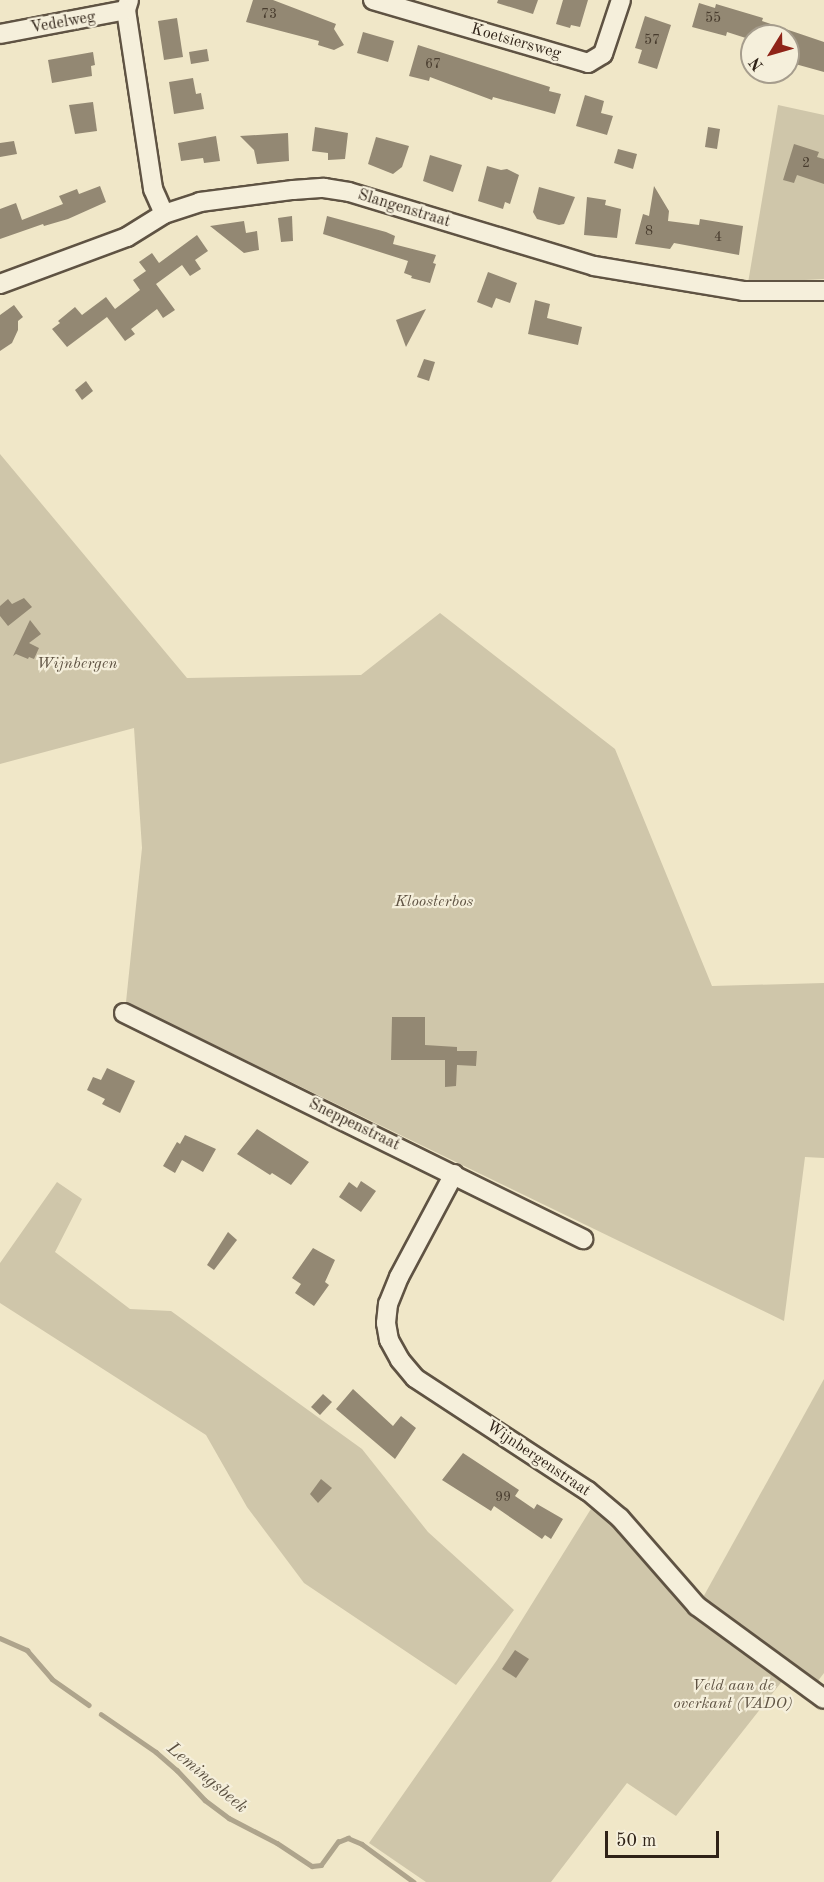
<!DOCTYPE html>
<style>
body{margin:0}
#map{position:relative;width:824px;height:1882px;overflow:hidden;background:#f0e7c8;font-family:"Old Standard TT",serif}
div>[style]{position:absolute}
.green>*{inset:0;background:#cfc6aa}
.stream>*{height:4.5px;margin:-2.25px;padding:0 2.25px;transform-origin:2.25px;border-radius:2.25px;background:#aea48c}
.building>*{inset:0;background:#938873}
.roads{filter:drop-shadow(2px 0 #5f5343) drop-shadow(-2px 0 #5f5343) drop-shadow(0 2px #5f5343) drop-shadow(0 -2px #5f5343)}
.minor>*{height:18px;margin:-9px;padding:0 9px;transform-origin:9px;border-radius:9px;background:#f5efdb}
span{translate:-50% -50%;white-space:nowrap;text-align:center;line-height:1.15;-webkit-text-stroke:4.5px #f5efdb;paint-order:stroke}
.number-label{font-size:14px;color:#483c2e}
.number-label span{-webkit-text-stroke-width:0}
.street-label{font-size:16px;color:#2f2217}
.park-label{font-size:16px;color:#5f5343;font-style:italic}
.water-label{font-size:18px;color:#5b5040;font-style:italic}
.north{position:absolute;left:740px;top:24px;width:60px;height:60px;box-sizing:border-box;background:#f5efdb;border:2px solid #a69d8d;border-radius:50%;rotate:233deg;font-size:16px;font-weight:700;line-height:24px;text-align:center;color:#2f2217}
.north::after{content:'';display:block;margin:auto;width:21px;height:27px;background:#8f2418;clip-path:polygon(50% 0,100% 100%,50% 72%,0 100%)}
.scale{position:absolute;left:605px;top:1831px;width:114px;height:27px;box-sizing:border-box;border:3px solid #2f2217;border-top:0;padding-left:8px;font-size:18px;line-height:21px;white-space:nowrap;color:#2f2217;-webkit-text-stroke:4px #f5efdb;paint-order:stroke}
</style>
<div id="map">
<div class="green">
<i style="clip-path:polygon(778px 105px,824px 115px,824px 279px,748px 283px)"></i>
<i style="clip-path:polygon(0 454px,187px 678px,361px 675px,440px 613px,615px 749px,712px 986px,824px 983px,824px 1158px,805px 1157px,784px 1321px,126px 1002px,142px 848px,134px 728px,0 764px)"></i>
<i style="clip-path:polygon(57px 1182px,82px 1199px,55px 1252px,130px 1309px,171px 1311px,362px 1449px,428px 1532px,514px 1610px,456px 1685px,304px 1583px,247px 1507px,206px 1435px,0 1303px,0 1263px)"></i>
<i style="clip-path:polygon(824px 1379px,824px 1673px,814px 1686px,701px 1601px)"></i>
<i style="clip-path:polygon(594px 1504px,609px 1517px,699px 1621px,783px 1680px,676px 1816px,627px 1783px,551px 1882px,426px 1882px,369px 1843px,497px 1660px)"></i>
</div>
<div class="stream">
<i style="left:0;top:1638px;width:30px;rotate:24deg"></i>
<i style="left:27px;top:1650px;width:38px;rotate:49deg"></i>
<i style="left:52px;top:1679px;width:45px;rotate:35.1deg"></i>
<i style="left:101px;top:1714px;width:67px;rotate:34.6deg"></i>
<i style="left:156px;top:1752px;width:28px;rotate:41deg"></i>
<i style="left:177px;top:1770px;width:41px;rotate:47deg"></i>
<i style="left:205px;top:1800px;width:30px;rotate:37deg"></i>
<i style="left:229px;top:1818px;width:54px;rotate:27.5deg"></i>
<i style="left:277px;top:1843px;width:42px;rotate:33.3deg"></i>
<i style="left:312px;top:1866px;width:9px;rotate:-6deg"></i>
<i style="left:321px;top:1865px;width:29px;rotate:-54deg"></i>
<i style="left:338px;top:1842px;width:11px;rotate:-22deg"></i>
<i style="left:348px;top:1838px;width:15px;rotate:23deg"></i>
<i style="left:362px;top:1844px;width:64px;rotate:36.2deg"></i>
</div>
<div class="building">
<i style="clip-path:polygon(253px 0,273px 0,336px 24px,334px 29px,344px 45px,334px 50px,318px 45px,319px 41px,246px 22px)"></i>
<i style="clip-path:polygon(498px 0,538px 0,533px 14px,497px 3px)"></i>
<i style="clip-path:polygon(563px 0,588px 0,580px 27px,571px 25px,570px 28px,556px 24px)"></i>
<i style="clip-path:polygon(699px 3px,715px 8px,716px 4px,763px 18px,762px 21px,824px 42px,824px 72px,788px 62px,788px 36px,752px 36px,752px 40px,727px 32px,726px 36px,692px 27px)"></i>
<i style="clip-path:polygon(645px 16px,671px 25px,657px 69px,638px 63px,642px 50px,635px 48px)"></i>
<i style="clip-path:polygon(177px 18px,183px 57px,164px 60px,158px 21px)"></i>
<i style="clip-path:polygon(363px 32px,394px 41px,388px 62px,357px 53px)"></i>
<i style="clip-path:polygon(418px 45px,550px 87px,549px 91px,561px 94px,555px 114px,493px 97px,492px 100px,430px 77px,429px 81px,409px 76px)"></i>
<i style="clip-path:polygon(207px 49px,209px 61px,191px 64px,189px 52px)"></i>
<i style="clip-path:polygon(93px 52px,95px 65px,91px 66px,92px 76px,52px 83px,48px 60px)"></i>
<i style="clip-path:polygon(193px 78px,196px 94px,201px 93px,204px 109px,174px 114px,169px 82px)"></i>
<i style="clip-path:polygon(585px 95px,604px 101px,601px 113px,613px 116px,607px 135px,576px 126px)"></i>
<i style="clip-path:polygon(93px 102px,97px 131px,75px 134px,69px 105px)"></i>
<i style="clip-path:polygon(315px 127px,348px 133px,345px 159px,328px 160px,328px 153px,312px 151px)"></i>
<i style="clip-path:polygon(708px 127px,720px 129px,717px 149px,705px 147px)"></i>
<i style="clip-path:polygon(288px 133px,289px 161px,257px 164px,254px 150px,240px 136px)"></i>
<i style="clip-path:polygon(216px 136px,220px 161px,204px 163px,203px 158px,181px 161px,178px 143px)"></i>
<i style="clip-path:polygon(376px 137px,409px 146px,402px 167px,393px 174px,368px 164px)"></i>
<i style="clip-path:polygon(14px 141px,17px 154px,0 157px,0 143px)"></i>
<i style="clip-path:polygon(794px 144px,819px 152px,817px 157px,824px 159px,824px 184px,797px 175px,794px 183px,783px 180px)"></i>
<i style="clip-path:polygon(618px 149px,637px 154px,633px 169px,614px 163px)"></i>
<i style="clip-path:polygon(430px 155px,462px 165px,453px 192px,423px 181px)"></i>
<i style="clip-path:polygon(487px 166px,501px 170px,507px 169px,519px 175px,510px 204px,505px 202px,503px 209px,478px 201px)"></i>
<i style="clip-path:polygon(100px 186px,106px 202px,68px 219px,44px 226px,43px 224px,0 239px,0 209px,16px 203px,22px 220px,63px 204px,59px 196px,77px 189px,79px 194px)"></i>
<i style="clip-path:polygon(654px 186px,669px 211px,668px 221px,699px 225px,700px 219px,743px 226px,739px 255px,674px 243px,670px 249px,635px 244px,643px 214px,649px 216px)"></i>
<i style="clip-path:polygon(539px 187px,575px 197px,564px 224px,559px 225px,537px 219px,533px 212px)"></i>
<i style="clip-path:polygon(587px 197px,606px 200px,605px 205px,621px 209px,617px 238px,584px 235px)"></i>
<i style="clip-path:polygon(292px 216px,293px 241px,281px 242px,278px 218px)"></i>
<i style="clip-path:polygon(327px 216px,386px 232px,395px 236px,393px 244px,436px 255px,433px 263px,436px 264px,430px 283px,411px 278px,412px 276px,404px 273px,408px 261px,323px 234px)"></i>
<i style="clip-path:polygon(244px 221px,246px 233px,257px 231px,259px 250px,244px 253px,210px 226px)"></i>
<i style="clip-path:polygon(197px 235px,208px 251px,195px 260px,201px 269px,190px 276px,182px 265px,156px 284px,175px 310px,163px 318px,157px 309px,131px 329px,135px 334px,125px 341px,107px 317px,67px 347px,52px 329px,60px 323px,58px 321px,75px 307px,82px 315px,106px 297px,115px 309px,140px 290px,133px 280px,146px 271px,139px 262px,152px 253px,159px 263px)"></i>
<i style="clip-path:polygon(488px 272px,517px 283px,510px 303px,496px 298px,492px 308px,477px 302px)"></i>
<i style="clip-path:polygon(535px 300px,550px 304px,547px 318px,582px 327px,578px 345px,528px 334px)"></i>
<i style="clip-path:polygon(14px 305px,23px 317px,18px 321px,18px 330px,12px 343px,0 351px,0 315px)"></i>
<i style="clip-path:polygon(426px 309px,406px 347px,396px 320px)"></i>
<i style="clip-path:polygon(424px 359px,435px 362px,429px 381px,417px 377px)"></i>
<i style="clip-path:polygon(86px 381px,93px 391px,82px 400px,75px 390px)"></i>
<i style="clip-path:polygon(24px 598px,32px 607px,8px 626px,0 616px,0 606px,8px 599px,12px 604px)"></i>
<i style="clip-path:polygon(30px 620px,41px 634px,29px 643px,39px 648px,34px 659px,29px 657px,28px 659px,16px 654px,13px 656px)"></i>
<i style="clip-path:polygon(392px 1017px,425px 1017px,425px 1045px,457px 1047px,457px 1051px,477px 1051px,476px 1066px,457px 1065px,456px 1086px,445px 1087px,445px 1060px,391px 1060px)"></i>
<i style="clip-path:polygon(107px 1068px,135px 1081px,120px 1113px,102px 1104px,105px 1099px,87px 1090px,93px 1077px,101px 1080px)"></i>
<i style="clip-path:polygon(257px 1129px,309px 1162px,291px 1185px,272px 1173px,270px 1175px,237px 1154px)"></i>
<i style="clip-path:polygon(185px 1135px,216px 1149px,203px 1172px,182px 1160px,175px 1173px,163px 1166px,177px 1142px,180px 1144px)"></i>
<i style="clip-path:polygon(361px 1181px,376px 1191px,361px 1212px,339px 1197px,349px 1182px,357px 1188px)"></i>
<i style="clip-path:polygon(228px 1232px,237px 1240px,214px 1270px,207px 1265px)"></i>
<i style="clip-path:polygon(313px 1248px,335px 1260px,325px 1282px,329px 1285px,314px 1306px,295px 1293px,301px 1284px,292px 1278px)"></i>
<i style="clip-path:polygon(353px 1389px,393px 1426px,401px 1416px,416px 1428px,395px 1459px,336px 1409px)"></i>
<i style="clip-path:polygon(323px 1394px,332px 1402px,320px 1415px,311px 1407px)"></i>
<i style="clip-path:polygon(463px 1453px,519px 1490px,515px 1496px,534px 1509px,537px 1504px,563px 1519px,551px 1539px,545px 1535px,542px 1539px,494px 1506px,491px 1511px,442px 1480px)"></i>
<i style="clip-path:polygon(321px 1479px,332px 1488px,318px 1503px,310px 1494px)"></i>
<i style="clip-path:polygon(515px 1650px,529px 1659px,516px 1678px,502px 1669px)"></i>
</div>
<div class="roads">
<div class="minor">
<i style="left:129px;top:0;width:10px;rotate:107deg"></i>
<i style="left:126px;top:10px;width:181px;rotate:81.4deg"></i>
<i style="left:153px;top:189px;width:27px;rotate:66deg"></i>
<i style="left:373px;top:0;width:224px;rotate:16.3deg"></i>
<i style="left:588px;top:63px;width:17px;rotate:-31deg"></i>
<i style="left:603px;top:54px;width:57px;rotate:-71.6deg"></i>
<i style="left:0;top:34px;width:128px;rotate:-10.8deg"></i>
<i style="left:0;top:284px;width:135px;rotate:-20.3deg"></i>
<i style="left:127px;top:237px;width:44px;rotate:-31.9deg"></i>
<i style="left:164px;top:214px;width:38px;rotate:-18deg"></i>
<i style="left:200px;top:202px;width:94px;rotate:-7.4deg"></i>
<i style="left:293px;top:190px;width:31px;rotate:-4deg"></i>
<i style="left:324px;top:188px;width:25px;rotate:9deg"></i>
<i style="left:349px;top:192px;width:256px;rotate:16.8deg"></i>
<i style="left:594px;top:266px;width:151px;rotate:9.5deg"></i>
<i style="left:743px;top:291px;width:81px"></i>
<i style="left:124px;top:1013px;width:512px;rotate:26.21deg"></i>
<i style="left:454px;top:1174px;width:117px;rotate:118.1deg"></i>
<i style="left:399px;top:1277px;width:29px;rotate:112deg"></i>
<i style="left:388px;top:1304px;width:19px;rotate:96deg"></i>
<i style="left:386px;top:1323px;width:17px;rotate:80deg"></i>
<i style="left:389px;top:1340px;width:23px;rotate:61deg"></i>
<i style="left:400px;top:1360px;width:23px;rotate:50deg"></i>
<i style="left:415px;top:1378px;width:207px;rotate:33.2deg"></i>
<i style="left:588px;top:1491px;width:42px;rotate:40.2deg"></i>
<i style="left:620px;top:1518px;width:117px;rotate:48.8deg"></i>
<i style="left:697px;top:1606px;width:157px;rotate:36.2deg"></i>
</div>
</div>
<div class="number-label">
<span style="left:269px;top:14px">73</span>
<span style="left:713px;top:18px">55</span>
<span style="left:652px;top:40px">57</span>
<span style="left:433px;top:64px">67</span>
<span style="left:806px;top:163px">2</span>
<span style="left:649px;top:231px">8</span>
<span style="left:718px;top:237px">4</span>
<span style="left:503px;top:1497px">99</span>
</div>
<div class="street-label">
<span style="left:63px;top:23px;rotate:-10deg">Vedelweg</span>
<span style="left:516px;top:42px;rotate:16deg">Koetsiersweg</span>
<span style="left:404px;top:209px;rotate:17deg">Slangenstraat</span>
<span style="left:354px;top:1125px;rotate:26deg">Sneppenstraat</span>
<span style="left:538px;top:1459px;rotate:34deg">Wijnbergenstraat</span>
</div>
<div class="park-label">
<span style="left:77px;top:664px">Wijnbergen</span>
<span style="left:434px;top:902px">Kloosterbos</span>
<span style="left:733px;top:1695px">Veld aan de<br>overkant (VADO)</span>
</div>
<div class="water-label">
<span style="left:207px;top:1778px;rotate:40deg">Lemingsbeek</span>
</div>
<div class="north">N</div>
<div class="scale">50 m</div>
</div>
